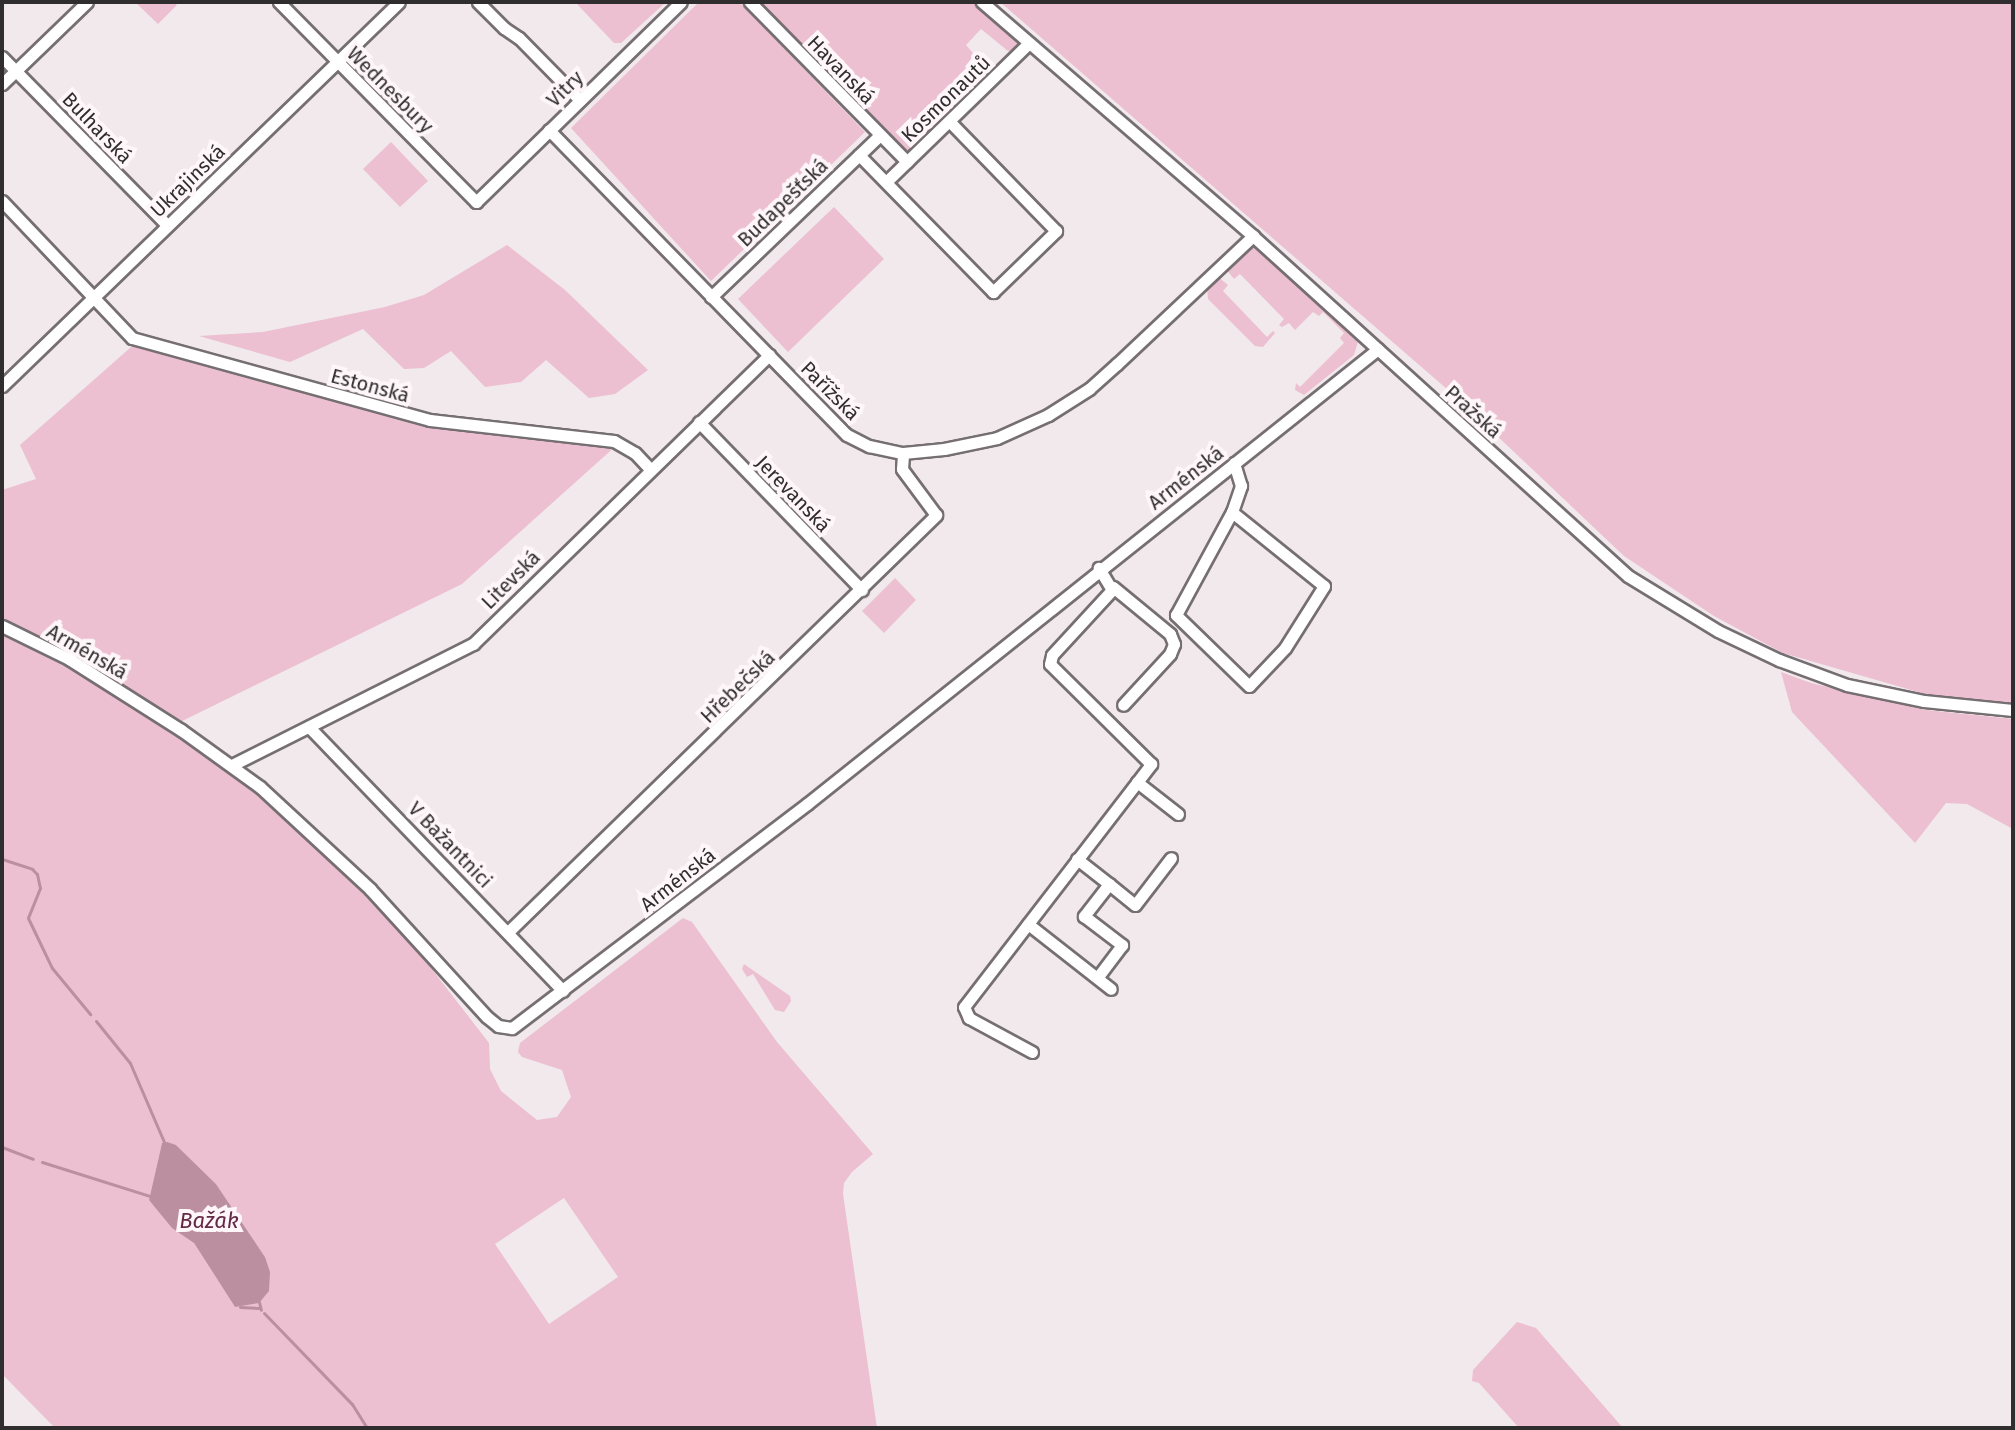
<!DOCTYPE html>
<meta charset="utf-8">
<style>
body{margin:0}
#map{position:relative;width:2015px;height:1430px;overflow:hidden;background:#f1e9ec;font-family:"Fira Sans",sans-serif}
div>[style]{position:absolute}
.green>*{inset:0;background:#ecbfd1}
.water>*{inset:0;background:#bb8fa0}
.stream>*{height:3px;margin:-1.5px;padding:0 1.5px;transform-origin:1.5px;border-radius:1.5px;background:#bb8fa0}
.roads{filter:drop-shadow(2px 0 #766f72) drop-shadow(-2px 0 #766f72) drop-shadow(0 2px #766f72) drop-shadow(0 -2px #766f72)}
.minor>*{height:11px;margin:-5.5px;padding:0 5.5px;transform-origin:5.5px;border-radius:5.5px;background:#fff}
span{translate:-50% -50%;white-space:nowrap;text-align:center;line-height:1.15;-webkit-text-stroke:8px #fef6f9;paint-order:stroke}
.street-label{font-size:20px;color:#302d2e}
.water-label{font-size:22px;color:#632a45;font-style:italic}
.frame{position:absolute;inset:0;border:4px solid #302d2e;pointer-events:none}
</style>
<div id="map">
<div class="green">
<i style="clip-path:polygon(135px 2px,173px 2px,177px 5px,158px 24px)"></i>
<i style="clip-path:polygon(575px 2px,666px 2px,621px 43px,614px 43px)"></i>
<i style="clip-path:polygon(699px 2px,739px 2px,865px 132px,711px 281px,571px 128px)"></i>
<i style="clip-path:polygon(753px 2px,975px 2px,1019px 43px,1018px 51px,1008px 51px,981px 29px,966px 45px,992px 75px,917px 151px,906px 155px)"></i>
<i style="clip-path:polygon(1000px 2px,2013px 2px,2013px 703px,1925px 694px,1783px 653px,1714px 616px,1624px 556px,1455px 396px)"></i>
<i style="clip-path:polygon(391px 142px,428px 181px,400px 207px,363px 169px)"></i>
<i style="clip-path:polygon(834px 207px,884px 259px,788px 352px,738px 299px)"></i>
<i style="clip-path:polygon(507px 245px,565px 290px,648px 370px,615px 394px,589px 398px,546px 360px,521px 382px,485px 387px,451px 351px,424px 368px,404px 369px,363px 329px,290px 362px,199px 336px,263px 332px,385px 307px,424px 295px)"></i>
<i style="clip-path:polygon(1257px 247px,1359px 338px,1354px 355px,1304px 395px,1295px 390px,1296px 383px,1300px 387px,1344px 343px,1340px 338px,1344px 333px,1323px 312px,1319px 316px,1313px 312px,1295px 330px,1289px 323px,1282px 327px,1279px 325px,1284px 319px,1240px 274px,1234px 279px,1225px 268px,1245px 250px)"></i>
<i style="clip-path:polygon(1217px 276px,1228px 285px,1223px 291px,1267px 337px,1273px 331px,1275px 333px,1263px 347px,1255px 346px,1208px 299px,1207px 286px)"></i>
<i style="clip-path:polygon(evenodd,139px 340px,341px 400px,618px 444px,462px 584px,174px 725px,312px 841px,417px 950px,489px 1043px,490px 1069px,501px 1091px,537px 1120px,557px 1117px,571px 1097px,562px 1070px,522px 1057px,518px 1052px,520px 1043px,683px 918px,692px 922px,777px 1042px,873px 1154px,852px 1172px,844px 1183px,843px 1194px,877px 1428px,55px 1428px,2px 1374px,2px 490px,36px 479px,20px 445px,139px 340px,162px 1143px,176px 1145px,216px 1184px,265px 1257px,235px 1307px,194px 1243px,149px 1200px,162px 1143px,139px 340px,564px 1198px,618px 1277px,549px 1324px,495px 1244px,564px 1198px)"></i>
<i style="clip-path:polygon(895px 578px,916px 600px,884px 633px,862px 611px)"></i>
<i style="clip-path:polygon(1781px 672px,1811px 683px,1926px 710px,2013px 719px,2013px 829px,1967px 804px,1946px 803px,1915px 843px,1792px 712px)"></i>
<i style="clip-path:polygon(744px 964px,790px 996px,791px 1001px,784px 1012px,775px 1010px,753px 974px,747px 977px,742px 969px)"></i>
<i style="clip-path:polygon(1517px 1322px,1536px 1328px,1623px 1428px,1519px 1428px,1479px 1383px,1472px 1381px,1473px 1370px)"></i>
</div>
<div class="water">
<i style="clip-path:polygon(167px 1142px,176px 1145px,216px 1184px,265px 1257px,270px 1272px,269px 1291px,259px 1303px,235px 1307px,194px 1243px,172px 1228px,149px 1200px,162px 1143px)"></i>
</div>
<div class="stream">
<i style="left:2px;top:859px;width:32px;rotate:18deg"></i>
<i style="left:32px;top:869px;width:7px;rotate:45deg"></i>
<i style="left:37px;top:874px;width:14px;rotate:78deg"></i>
<i style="left:40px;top:888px;width:32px;rotate:112deg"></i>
<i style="left:28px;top:918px;width:55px;rotate:64.4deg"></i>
<i style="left:52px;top:968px;width:60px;rotate:50.4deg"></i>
<i style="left:96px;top:1021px;width:54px;rotate:51deg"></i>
<i style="left:130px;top:1063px;width:86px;rotate:66.7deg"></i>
<i style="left:2px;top:1147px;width:33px;rotate:21deg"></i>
<i style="left:42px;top:1162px;width:116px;rotate:17.5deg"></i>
<i style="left:259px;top:1302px;width:8px;rotate:76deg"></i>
<i style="left:240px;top:1307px;width:19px;rotate:3deg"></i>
<i style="left:264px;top:1313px;width:127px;rotate:46deg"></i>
<i style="left:352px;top:1404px;width:28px;rotate:58deg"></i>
</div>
<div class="roads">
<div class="minor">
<i style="left:279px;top:2px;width:281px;rotate:45.4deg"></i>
<i style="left:476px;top:202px;width:286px;rotate:-44.3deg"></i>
<i style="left:478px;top:2px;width:37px;rotate:45deg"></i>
<i style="left:504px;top:28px;width:18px;rotate:34deg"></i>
<i style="left:519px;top:38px;width:87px;rotate:45.5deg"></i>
<i style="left:750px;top:2px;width:224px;rotate:45.5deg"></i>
<i style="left:982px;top:2px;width:358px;rotate:40.8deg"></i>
<i style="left:1253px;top:236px;width:506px;rotate:42.2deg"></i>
<i style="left:1628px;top:576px;width:105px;rotate:31.4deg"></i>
<i style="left:1718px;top:631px;width:68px;rotate:25.4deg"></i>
<i style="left:1779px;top:660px;width:72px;rotate:20.2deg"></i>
<i style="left:1847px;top:685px;width:79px;rotate:11.7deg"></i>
<i style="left:1924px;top:701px;width:89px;rotate:5.8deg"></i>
<i style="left:2px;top:57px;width:235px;rotate:45.5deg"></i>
<i style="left:2px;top:84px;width:118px;rotate:-44deg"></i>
<i style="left:549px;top:130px;width:426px;rotate:45.7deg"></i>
<i style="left:847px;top:435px;width:25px;rotate:27deg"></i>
<i style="left:869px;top:446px;width:35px;rotate:12deg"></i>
<i style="left:903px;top:453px;width:41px;rotate:-5.6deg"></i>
<i style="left:944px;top:449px;width:54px;rotate:-11.7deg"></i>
<i style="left:997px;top:438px;width:56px;rotate:-24.3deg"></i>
<i style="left:1048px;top:415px;width:49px;rotate:-32.4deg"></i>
<i style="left:1089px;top:389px;width:38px;rotate:-42deg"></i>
<i style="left:1117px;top:364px;width:187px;rotate:-43.3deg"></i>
<i style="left:859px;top:155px;width:192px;rotate:45.6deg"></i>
<i style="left:993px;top:292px;width:88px;rotate:-44.1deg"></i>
<i style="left:1056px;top:231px;width:152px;rotate:-134.2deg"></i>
<i style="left:887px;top:181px;width:198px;rotate:-44.2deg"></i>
<i style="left:2px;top:201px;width:189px;rotate:46.5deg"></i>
<i style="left:132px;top:338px;width:309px;rotate:15.4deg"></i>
<i style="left:430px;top:420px;width:185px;rotate:6.5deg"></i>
<i style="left:614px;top:441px;width:24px;rotate:30deg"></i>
<i style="left:635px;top:453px;width:22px;rotate:47deg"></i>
<i style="left:711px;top:297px;width:233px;rotate:-43.8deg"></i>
<i style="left:2px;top:386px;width:552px;rotate:-44.05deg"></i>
<i style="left:699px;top:422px;width:234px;rotate:45.9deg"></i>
<i style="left:1232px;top:512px;width:118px;rotate:38.8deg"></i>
<i style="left:1324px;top:586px;width:73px;rotate:122.2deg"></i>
<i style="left:1285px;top:648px;width:52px;rotate:133.5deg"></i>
<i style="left:1249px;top:686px;width:102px;rotate:-135.8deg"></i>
<i style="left:1176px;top:615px;width:117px;rotate:-61.5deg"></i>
<i style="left:1232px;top:512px;width:28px;rotate:-71deg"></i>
<i style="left:1241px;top:486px;width:24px;rotate:-107deg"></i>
<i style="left:1113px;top:587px;width:74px;rotate:39.5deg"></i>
<i style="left:1170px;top:634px;width:11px;rotate:68deg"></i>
<i style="left:1174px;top:644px;width:11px;rotate:112deg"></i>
<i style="left:1170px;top:654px;width:69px;rotate:132.7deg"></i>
<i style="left:2px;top:626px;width:75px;rotate:26.2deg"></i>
<i style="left:69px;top:659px;width:133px;rotate:32.4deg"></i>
<i style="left:181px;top:730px;width:97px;rotate:35.8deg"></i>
<i style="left:260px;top:787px;width:150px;rotate:42.8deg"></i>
<i style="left:370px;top:889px;width:173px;rotate:47.6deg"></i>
<i style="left:487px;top:1017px;width:14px;rotate:39deg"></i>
<i style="left:498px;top:1026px;width:14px;rotate:8deg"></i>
<i style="left:512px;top:1028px;width:370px;rotate:-37.2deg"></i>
<i style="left:807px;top:804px;width:730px;rotate:-38.55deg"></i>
<i style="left:309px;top:727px;width:366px;rotate:46.1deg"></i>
<i style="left:232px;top:765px;width:270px;rotate:-26.7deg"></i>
<i style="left:473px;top:644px;width:414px;rotate:-44.3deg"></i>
<i style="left:1137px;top:782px;width:52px;rotate:38deg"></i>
<i style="left:1077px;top:859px;width:41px;rotate:38deg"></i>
<i style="left:1109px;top:884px;width:41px;rotate:128deg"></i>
<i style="left:1084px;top:916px;width:48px;rotate:37.3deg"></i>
<i style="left:1122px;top:945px;width:41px;rotate:127.1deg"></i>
<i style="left:1109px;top:884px;width:33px;rotate:39deg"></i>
<i style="left:1135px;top:905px;width:59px;rotate:-52.5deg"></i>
<i style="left:1028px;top:924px;width:105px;rotate:38.1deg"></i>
<i style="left:508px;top:932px;width:598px;rotate:-44.25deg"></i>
<i style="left:936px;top:515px;width:57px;rotate:-126.5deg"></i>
<i style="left:902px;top:469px;width:16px;rotate:-86deg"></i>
<i style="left:1032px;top:1052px;width:72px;rotate:-151.6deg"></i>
<i style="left:969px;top:1018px;width:12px;rotate:-114deg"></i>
<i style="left:964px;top:1007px;width:307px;rotate:-52.4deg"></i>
<i style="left:1151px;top:764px;width:142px;rotate:-135.3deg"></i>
<i style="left:1050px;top:664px;width:9px;rotate:-77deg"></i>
<i style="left:1052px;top:655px;width:88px;rotate:-47.3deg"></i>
<i style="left:1112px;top:590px;width:26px;rotate:-121deg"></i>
</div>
</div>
<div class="street-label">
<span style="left:841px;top:70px;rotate:46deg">Havanská</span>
<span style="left:565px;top:89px;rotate:-44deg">Vitry</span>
<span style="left:390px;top:90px;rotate:45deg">Wednesbury</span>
<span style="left:946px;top:99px;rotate:-44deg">Kosmonautů</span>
<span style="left:97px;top:128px;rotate:46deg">Bulharská</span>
<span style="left:188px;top:181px;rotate:-44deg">Ukrajinská</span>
<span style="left:783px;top:203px;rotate:-44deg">Budapešťská</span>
<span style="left:370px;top:386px;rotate:15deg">Estonská</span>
<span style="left:830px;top:391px;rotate:45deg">Pařížská</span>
<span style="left:1473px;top:412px;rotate:42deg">Pražská</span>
<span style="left:1186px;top:478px;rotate:-38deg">Arménská</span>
<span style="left:793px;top:494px;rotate:46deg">Jerevanská</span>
<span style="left:511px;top:580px;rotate:-45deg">Litevská</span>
<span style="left:87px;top:652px;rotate:30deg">Arménská</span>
<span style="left:738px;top:687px;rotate:-44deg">Hřebečská</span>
<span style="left:450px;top:845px;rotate:46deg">V Bažantnici</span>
<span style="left:678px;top:880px;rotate:-38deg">Arménská</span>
</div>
<div class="water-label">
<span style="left:209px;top:1221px">Bažák</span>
</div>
<div class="frame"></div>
</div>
